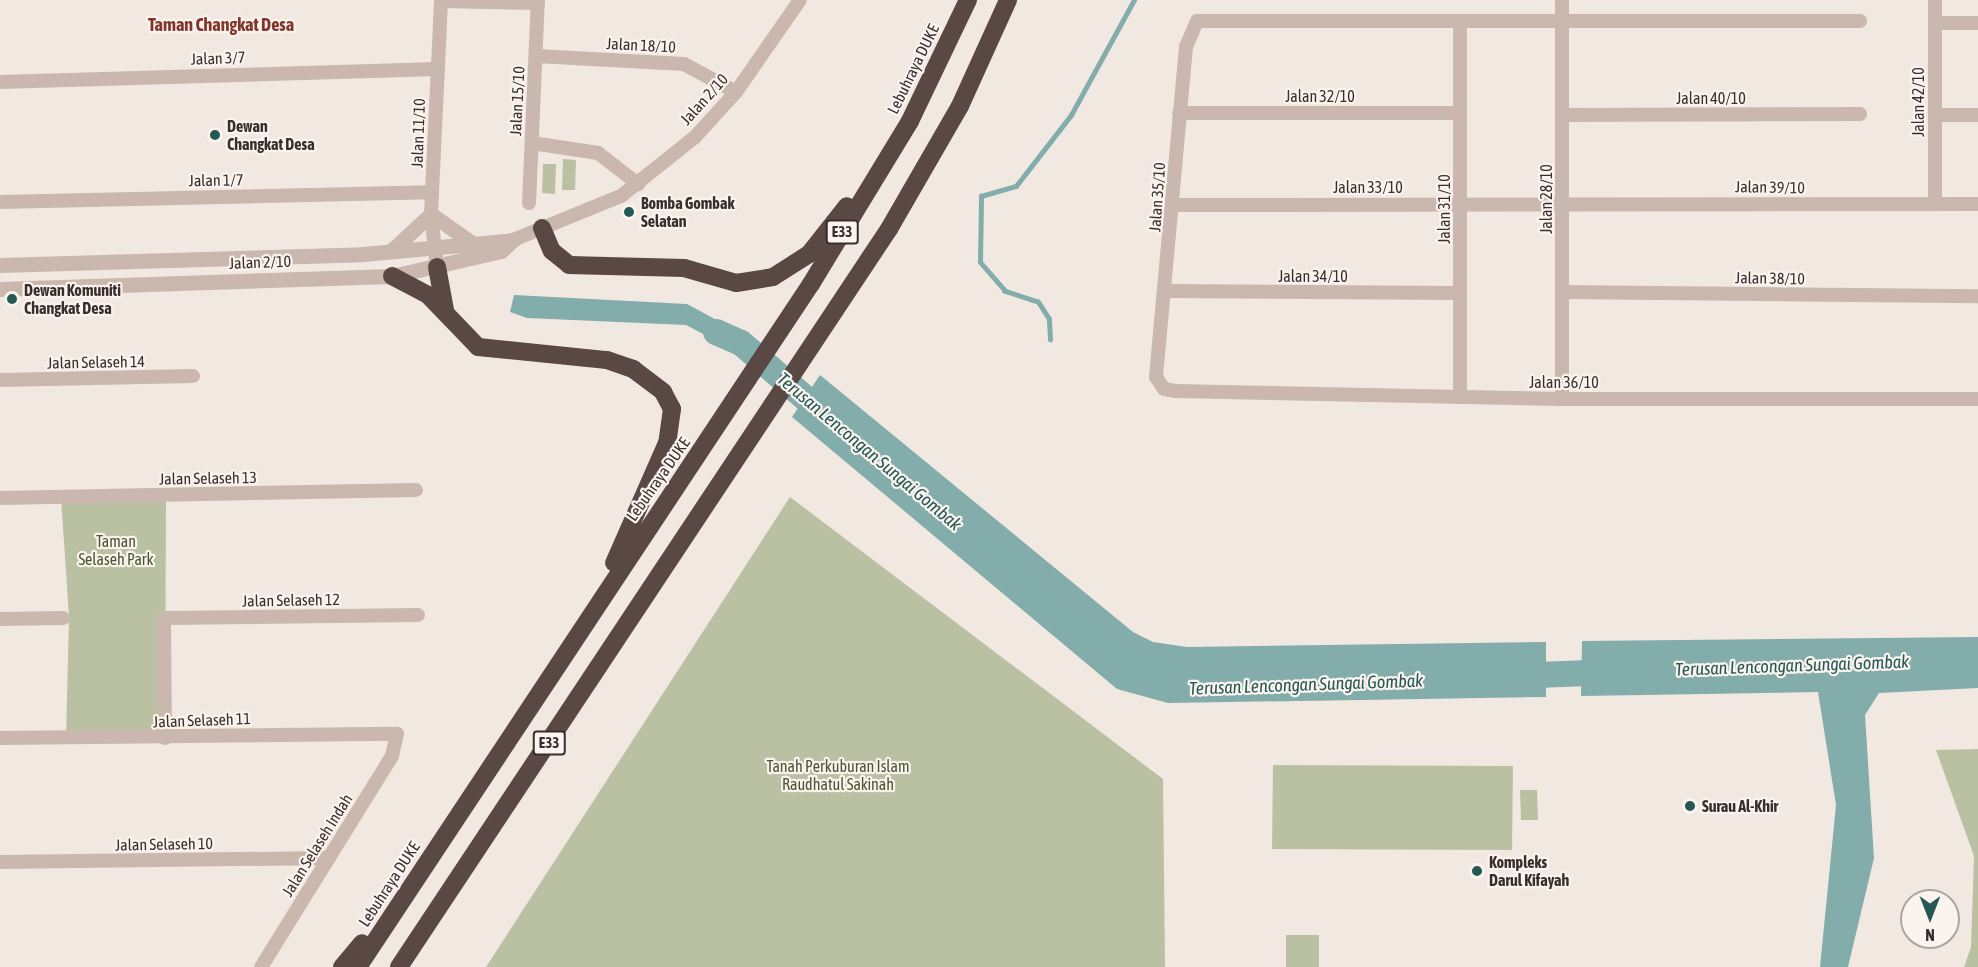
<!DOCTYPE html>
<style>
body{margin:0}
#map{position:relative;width:1978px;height:967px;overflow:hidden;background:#f2e8e2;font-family:"Asap Condensed",sans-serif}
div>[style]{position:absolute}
.green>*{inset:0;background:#bac0a2}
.water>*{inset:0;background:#83adaa}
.stream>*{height:4.5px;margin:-2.25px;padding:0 2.25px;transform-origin:2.25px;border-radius:2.25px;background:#83adaa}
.river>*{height:26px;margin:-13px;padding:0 13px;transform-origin:13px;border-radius:13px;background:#83adaa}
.minor>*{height:14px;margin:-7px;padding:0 7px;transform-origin:7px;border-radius:7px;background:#cab7ae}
.tertiary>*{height:15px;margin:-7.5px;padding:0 7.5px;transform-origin:7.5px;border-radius:7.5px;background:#cab7ae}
.motorway>*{height:18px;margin:-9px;padding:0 9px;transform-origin:9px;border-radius:9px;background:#594844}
.dots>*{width:16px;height:16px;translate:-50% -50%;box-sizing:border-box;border:3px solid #faf3ee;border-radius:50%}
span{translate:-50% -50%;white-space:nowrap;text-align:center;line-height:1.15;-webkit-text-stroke:4.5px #faf3ee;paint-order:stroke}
.shield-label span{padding:2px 4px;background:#faf3ee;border:2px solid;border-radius:4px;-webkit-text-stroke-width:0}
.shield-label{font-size:15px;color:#392e2c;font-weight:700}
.street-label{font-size:16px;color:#392e2c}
.poi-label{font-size:16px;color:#392e2c;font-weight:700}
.left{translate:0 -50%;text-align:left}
.park-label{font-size:16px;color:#4c5531}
.neighbourhood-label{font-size:18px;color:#82362b;font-weight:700}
.water-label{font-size:18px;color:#245855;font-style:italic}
.north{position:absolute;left:1900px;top:889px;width:60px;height:60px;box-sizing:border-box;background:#faf3ee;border:2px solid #ada4a0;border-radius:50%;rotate:180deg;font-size:16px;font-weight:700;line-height:24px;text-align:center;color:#392e2c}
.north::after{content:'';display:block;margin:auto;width:21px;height:27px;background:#245855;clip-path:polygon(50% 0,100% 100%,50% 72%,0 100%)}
</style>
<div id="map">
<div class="green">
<i style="clip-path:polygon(563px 159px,576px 160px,575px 190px,562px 190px)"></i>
<i style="clip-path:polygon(543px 164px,556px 164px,555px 194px,542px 193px)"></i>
<i style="clip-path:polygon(166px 495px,165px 738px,66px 738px,69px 616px,61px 498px)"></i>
<i style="clip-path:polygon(790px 497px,1163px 779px,1165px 967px,486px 967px)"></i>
<i style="clip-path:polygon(1978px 749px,1978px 967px,1964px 967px,1971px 947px,1974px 856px,1936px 750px)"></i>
<i style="clip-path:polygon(1273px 765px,1513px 766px,1512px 850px,1272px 849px)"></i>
<i style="clip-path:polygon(1520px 790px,1537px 790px,1538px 820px,1521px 820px)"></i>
<i style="clip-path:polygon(1286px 935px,1319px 935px,1319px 967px,1286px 967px)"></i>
</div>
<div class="water">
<i style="clip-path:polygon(514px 295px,687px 304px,752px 339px,741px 354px,686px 325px,527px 318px,510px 312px)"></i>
<i style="clip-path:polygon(820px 375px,1133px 632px,1153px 642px,1187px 647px,1546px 642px,1546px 697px,1168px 703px,1117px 689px,792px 417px)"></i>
<i style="clip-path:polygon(1978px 637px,1978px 688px,1879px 693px,1865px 715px,1874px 858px,1848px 967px,1820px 967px,1836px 805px,1818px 692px,1581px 696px,1582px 641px)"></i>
</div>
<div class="stream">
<i style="left:1050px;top:340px;width:21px;rotate:-93deg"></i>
<i style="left:1049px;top:319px;width:20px;rotate:-123deg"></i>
<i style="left:1038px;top:302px;width:35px;rotate:-162deg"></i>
<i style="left:1005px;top:291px;width:38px;rotate:-131deg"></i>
<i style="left:980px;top:262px;width:66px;rotate:-89.1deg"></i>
<i style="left:981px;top:196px;width:36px;rotate:-16deg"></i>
<i style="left:1016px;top:186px;width:90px;rotate:-52.2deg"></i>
<i style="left:1071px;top:115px;width:131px;rotate:-61.3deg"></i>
</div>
<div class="river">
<i style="left:716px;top:332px;width:27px;rotate:24deg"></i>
<i style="left:741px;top:343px;width:120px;rotate:40.6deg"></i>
<i style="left:1513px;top:676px;width:101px;rotate:-2.3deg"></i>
</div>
<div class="minor">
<i style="left:1562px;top:0;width:399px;rotate:90deg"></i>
<i style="left:1935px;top:0;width:203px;rotate:90deg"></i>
<i style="left:441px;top:1px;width:97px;rotate:1.2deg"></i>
<i style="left:1460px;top:21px;width:376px;rotate:90deg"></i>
<i style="left:1860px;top:21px;width:663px;rotate:180deg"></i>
<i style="left:1197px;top:21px;width:28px;rotate:113deg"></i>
<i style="left:1186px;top:47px;width:331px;rotate:95.2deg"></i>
<i style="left:1156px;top:377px;width:14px;rotate:56deg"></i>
<i style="left:1164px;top:389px;width:11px;rotate:10deg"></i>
<i style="left:1175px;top:391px;width:387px;rotate:1.2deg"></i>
<i style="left:1562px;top:399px;width:416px"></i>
<i style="left:1935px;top:23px;width:43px"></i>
<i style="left:536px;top:56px;width:148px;rotate:3.1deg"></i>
<i style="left:684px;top:64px;width:59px;rotate:28.3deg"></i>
<i style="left:0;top:82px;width:438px;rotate:-1.7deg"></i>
<i style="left:1179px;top:113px;width:281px"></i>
<i style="left:1562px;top:115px;width:298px;rotate:-0.2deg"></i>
<i style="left:1935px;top:115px;width:43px"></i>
<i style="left:532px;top:143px;width:67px;rotate:8.6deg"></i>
<i style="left:598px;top:153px;width:51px;rotate:37.8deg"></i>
<i style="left:0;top:202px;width:432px;rotate:-1.3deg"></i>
<i style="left:529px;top:203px;width:203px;rotate:-87.5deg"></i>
<i style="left:1173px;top:205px;width:805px;rotate:-0.07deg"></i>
<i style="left:513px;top:240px;width:117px;rotate:-22.2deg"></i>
<i style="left:621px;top:196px;width:95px;rotate:-38.6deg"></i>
<i style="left:695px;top:137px;width:61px;rotate:-47.7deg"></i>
<i style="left:736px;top:92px;width:112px;rotate:-55.2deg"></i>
<i style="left:437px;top:267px;width:53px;rotate:-96.5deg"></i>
<i style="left:431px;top:214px;width:214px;rotate:-87.3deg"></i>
<i style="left:1165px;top:291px;width:295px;rotate:0.4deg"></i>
<i style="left:1562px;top:292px;width:416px;rotate:0.6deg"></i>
<i style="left:0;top:380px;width:193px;rotate:-1.2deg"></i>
<i style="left:0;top:498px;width:416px;rotate:-1.1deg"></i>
<i style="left:0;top:619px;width:63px;rotate:-0.9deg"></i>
<i style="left:0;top:738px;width:397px;rotate:-0.6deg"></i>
<i style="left:397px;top:734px;width:23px;rotate:103deg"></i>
<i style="left:392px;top:756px;width:248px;rotate:121.8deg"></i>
<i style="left:165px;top:738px;width:120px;rotate:-90.5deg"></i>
<i style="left:164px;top:618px;width:254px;rotate:-0.7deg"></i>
<i style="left:0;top:862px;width:329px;rotate:-0.7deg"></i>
</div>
<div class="tertiary">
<i style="left:391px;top:251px;width:54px;rotate:-42.8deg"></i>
<i style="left:431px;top:214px;width:50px;rotate:35.3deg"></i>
<i style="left:0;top:265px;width:363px;rotate:-1.7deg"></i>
<i style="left:363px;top:254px;width:151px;rotate:-5.3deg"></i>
<i style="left:0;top:289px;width:392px;rotate:-1.9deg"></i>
<i style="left:392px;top:276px;width:112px;rotate:-12.9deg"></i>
<i style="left:501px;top:251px;width:16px;rotate:-43deg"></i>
</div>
<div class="motorway">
<i style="left:542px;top:228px;width:25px;rotate:67deg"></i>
<i style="left:552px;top:251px;width:22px;rotate:39deg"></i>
<i style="left:569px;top:265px;width:115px;rotate:1.5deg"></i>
<i style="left:684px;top:268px;width:54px;rotate:16.1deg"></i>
<i style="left:736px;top:283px;width:37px;rotate:-9deg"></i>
<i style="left:773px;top:277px;width:43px;rotate:-32.6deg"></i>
<i style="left:809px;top:254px;width:61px;rotate:-51.6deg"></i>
<i style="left:437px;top:267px;width:44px;rotate:79.5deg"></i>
<i style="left:392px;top:276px;width:41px;rotate:27.8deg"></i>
<i style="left:428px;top:295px;width:72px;rotate:46.1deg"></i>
<i style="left:478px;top:347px;width:130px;rotate:5.8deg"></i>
<i style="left:607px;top:360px;width:28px;rotate:19deg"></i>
<i style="left:633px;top:369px;width:38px;rotate:37deg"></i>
<i style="left:663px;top:392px;width:19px;rotate:62deg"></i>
<i style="left:672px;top:409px;width:34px;rotate:98deg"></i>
<i style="left:667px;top:443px;width:131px;rotate:113.8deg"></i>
<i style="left:342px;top:967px;width:31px;rotate:-50deg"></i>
<i style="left:358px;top:967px;width:820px;rotate:-56.45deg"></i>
<i style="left:811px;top:284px;width:191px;rotate:-58.7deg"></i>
<i style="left:910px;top:121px;width:134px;rotate:-64.4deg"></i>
<i style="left:399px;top:967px;width:886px;rotate:-56.42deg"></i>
<i style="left:889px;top:229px;width:142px;rotate:-60deg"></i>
<i style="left:960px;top:106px;width:116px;rotate:-65.6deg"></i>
</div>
<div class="dots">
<i style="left:215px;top:135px;background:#245855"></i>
<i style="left:629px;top:212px;background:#245855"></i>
<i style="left:12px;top:299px;background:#245855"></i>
<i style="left:1690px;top:806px;background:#245855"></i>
<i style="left:1477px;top:871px;background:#245855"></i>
</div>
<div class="shield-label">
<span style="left:842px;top:232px">E33</span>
<span style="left:549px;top:743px">E33</span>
</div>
<div class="street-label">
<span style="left:641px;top:45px;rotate:3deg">Jalan 18/10</span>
<span style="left:218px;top:58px;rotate:-2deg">Jalan 3/7</span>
<span style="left:913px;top:69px;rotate:-64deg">Lebuhraya DUKE</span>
<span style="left:1320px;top:96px">Jalan 32/10</span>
<span style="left:1711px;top:98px">Jalan 40/10</span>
<span style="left:704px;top:99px;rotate:-48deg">Jalan 2/10</span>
<span style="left:517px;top:101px;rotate:-87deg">Jalan 15/10</span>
<span style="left:1918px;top:102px;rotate:-90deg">Jalan 42/10</span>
<span style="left:418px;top:133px;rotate:-88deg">Jalan 11/10</span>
<span style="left:216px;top:180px;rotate:-1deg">Jalan 1/7</span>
<span style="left:1368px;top:187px">Jalan 33/10</span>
<span style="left:1770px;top:187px;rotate:1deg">Jalan 39/10</span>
<span style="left:1157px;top:197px;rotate:-86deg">Jalan 35/10</span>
<span style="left:1546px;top:199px;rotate:-90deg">Jalan 28/10</span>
<span style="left:1444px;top:209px;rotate:-90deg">Jalan 31/10</span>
<span style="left:260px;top:262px;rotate:-2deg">Jalan 2/10</span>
<span style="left:1313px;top:276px">Jalan 34/10</span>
<span style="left:1770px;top:278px;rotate:1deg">Jalan 38/10</span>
<span style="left:96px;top:362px;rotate:-1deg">Jalan Selaseh 14</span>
<span style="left:1564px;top:382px">Jalan 36/10</span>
<span style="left:208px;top:478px;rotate:-1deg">Jalan Selaseh 13</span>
<span style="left:658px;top:479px;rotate:-55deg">Lebuhraya DUKE</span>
<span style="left:291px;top:600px;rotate:-1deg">Jalan Selaseh 12</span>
<span style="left:202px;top:720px;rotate:-2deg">Jalan Selaseh 11</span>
<span style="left:164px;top:844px;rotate:-1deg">Jalan Selaseh 10</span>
<span style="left:317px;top:845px;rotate:-58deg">Jalan Selaseh Indah</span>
<span style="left:389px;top:884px;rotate:-57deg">Lebuhraya DUKE</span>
</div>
<div class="poi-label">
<span class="left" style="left:227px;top:135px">Dewan<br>Changkat Desa</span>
<span class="left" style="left:641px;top:212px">Bomba Gombak<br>Selatan</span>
<span class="left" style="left:24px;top:299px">Dewan Komuniti<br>Changkat Desa</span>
<span class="left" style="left:1702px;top:806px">Surau Al-Khir</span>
<span class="left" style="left:1489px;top:871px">Kompleks<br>Darul Kifayah</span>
</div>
<div class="park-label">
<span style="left:116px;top:550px">Taman<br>Selaseh Park</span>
<span style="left:838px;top:775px">Tanah Perkuburan Islam<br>Raudhatul Sakinah</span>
</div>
<div class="neighbourhood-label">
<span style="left:221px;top:25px">Taman Changkat Desa</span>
</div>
<div class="water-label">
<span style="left:869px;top:452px;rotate:40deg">Terusan Lencongan Sungai Gombak</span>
<span style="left:1792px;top:666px;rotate:-2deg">Terusan Lencongan Sungai Gombak</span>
<span style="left:1306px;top:685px;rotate:-2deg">Terusan Lencongan Sungai Gombak</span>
</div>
<div class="north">N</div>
</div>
